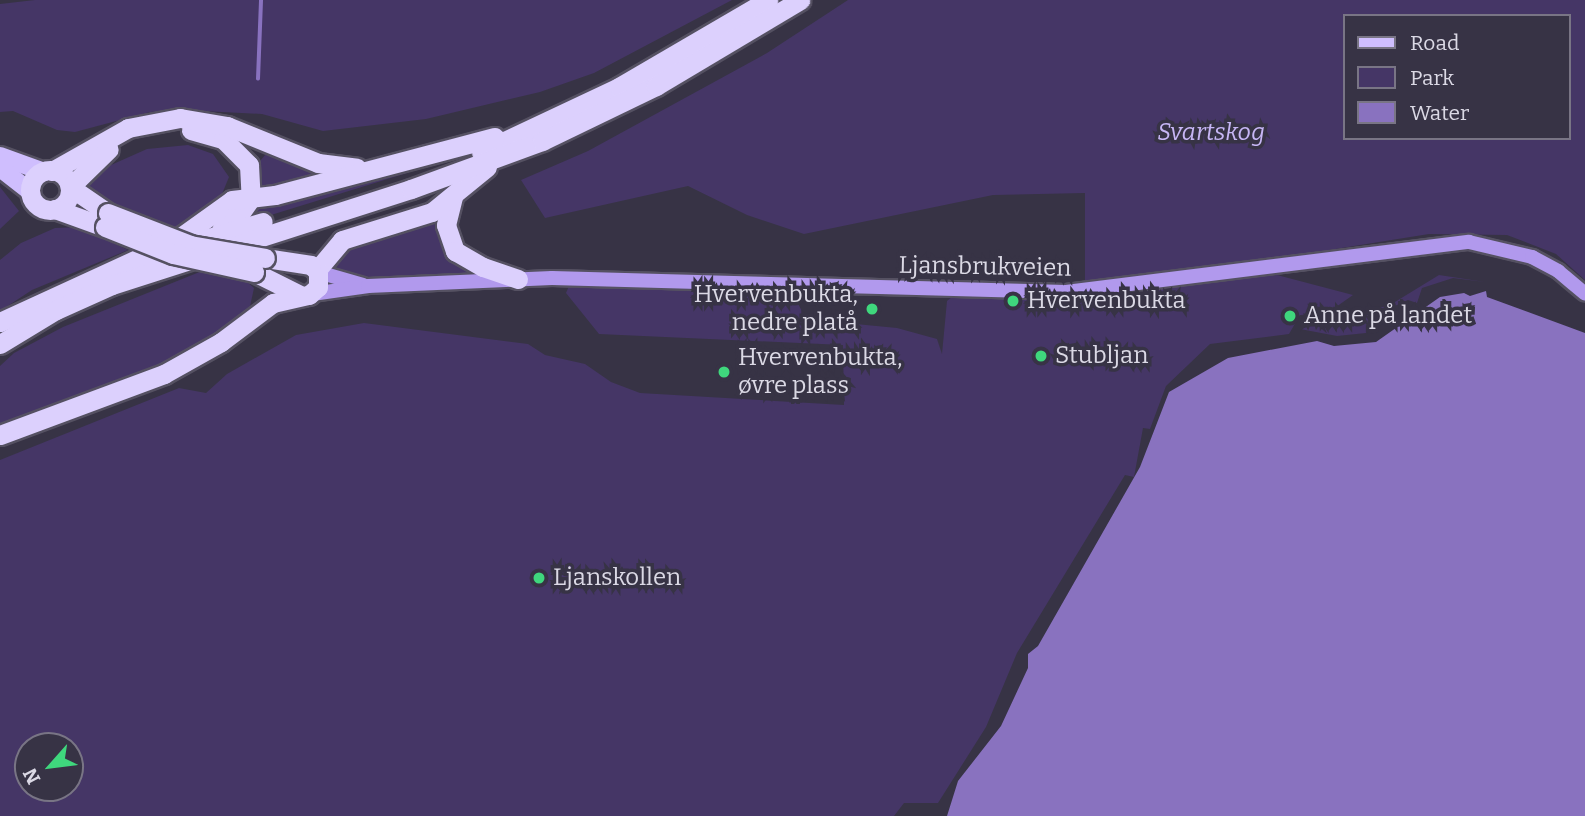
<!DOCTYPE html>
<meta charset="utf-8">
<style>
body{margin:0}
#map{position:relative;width:1585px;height:816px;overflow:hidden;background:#373345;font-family:Bitter,serif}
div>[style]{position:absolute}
.green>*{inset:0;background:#453666}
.water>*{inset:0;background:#8972bf}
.stream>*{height:3.5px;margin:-1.75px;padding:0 1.75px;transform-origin:1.75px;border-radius:1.75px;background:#8972bf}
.roads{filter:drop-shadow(2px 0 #555162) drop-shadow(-2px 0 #555162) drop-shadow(0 2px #555162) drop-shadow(0 -2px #555162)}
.secondary>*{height:14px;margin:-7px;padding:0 7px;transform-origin:7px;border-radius:7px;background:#b199ed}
.primary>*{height:18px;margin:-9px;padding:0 9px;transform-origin:9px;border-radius:9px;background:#cfbefe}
.trunk>*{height:19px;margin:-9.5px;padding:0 9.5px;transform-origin:9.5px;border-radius:9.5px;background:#dcd0fd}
.trunk>.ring{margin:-9.5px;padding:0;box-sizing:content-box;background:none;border:19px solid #dcd0fd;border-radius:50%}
.bridges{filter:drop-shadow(2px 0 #555162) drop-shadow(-2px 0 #555162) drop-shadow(0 2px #555162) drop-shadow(0 -2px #555162)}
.trunk-bridge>*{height:19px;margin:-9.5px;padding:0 9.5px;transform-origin:9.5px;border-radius:9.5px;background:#dcd0fd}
.dots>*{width:19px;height:19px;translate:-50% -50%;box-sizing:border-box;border:4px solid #373345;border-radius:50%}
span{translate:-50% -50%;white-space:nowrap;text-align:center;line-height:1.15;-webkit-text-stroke:7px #373345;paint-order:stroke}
.park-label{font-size:24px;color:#c7b6f5;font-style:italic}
.street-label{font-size:24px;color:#dbd9e5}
.poi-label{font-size:24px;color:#dbd9e5}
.right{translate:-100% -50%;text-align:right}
.left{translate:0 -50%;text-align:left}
.legend{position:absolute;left:1343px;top:14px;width:228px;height:126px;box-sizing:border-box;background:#373345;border:2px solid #797585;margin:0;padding:9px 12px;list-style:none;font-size:21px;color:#dbd9e5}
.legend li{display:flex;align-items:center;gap:14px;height:35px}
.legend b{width:35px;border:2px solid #797585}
.north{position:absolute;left:14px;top:732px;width:70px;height:70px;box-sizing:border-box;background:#373345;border:2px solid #797585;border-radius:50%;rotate:242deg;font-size:19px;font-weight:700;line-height:28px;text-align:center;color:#dbd9e5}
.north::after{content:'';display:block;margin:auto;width:24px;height:32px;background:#3fd77d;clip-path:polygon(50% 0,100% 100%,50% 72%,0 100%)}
</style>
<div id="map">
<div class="green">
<i style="clip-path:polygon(35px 0,732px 0,594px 73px,540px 92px,426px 119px,323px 131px,262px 114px,183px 110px,150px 112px,75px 132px,57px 130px,13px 111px,0 112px,0 4px)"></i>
<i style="clip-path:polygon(evenodd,848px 0,1585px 0,1585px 280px,1556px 254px,1507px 235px,1429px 234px,1142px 280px,1085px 283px,1085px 193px,993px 195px,804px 234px,747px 215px,688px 186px,545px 218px,521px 180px,588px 151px,767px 53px,848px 0,1345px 16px,1569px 16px,1569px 138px,1345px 138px,1345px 16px)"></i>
<i style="clip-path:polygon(188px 145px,213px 154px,229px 177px,222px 194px,179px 229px,106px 200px,88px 187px,102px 169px,147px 149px)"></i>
<i style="clip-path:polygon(270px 149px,336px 172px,258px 194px,256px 166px)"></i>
<i style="clip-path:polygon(408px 171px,407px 173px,242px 224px,255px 202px)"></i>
<i style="clip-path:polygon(0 187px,19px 211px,0 229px)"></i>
<i style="clip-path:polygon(440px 213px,481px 275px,364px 280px,329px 270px,338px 251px)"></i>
<i style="clip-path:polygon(80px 227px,128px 250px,32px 290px,0 311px,0 260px,21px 243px,55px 228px)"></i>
<i style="clip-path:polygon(202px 271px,246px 281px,254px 288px,249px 311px,233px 325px,178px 357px,0 425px,0 366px,14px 353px,63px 327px)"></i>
<i style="clip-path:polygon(evenodd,1277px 275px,1353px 295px,1326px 314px,1300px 315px,1289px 334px,1210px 344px,1166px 386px,1150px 429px,1143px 428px,1134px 477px,1125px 475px,1017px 653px,986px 727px,938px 803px,904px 803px,894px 816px,0 816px,0 460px,179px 388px,206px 393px,227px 374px,296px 335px,364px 323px,528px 344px,545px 355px,585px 364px,611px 382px,640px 393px,844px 405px,843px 345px,599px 334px,566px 293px,569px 286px,791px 291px,803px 313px,814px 320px,897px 328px,937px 339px,942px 354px,947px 301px,952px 297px,1053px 301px,1277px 275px,28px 746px,70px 746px,70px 788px,28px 788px,28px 746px)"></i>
<i style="clip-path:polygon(1439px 275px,1485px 282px,1453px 278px,1422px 288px,1417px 303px,1408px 300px,1388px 309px,1372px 320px,1366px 333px,1337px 336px,1300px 329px,1390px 305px)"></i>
</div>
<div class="water">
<i style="clip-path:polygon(1486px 291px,1487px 297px,1585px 333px,1585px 816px,947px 816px,958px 781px,1001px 726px,1028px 668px,1028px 654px,1038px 646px,1140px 467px,1169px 392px,1228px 358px,1317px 341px,1334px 346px,1376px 342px,1440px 297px,1464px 293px,1470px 296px)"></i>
</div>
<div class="stream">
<i style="left:258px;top:79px;width:79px;rotate:-87.8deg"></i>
</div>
<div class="roads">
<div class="secondary">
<i style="left:318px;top:272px;width:47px;rotate:16.1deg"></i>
<i style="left:312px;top:294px;width:57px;rotate:-8.1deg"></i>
<i style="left:368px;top:286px;width:184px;rotate:-2.5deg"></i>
<i style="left:552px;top:278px;width:514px;rotate:1.56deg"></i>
<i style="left:1066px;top:292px;width:406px;rotate:-7.1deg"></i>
<i style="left:1469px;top:242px;width:65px;rotate:13.4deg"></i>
<i style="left:1532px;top:257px;width:30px;rotate:28deg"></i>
<i style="left:1558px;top:271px;width:35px;rotate:40deg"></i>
</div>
<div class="primary">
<i style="left:0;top:156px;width:47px;rotate:20deg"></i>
<i style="left:0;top:168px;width:39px;rotate:38deg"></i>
</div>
<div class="trunk">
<i style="left:191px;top:130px;width:33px;rotate:16deg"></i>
<i style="left:223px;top:139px;width:37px;rotate:45deg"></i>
<i style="left:249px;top:165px;width:33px;rotate:87deg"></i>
<i style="left:251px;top:198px;width:24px;rotate:125deg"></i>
<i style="left:237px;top:218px;width:19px;rotate:145deg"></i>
<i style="left:481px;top:152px;width:153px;rotate:-25.2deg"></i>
<i style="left:619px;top:87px;width:173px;rotate:-30.3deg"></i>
<i class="ring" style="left:30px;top:170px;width:21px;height:21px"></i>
<i style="left:52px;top:171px;width:87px;rotate:-29.5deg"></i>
<i style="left:128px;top:128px;width:53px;rotate:-10.9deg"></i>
<i style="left:180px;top:118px;width:48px;rotate:9.7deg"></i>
<i style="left:227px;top:126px;width:98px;rotate:22.1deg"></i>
<i style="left:318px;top:163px;width:39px;rotate:7deg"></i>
<i style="left:70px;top:187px;width:54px;rotate:-44.3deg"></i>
<i style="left:70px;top:187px;width:46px;rotate:34.4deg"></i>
<i style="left:453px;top:197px;width:29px;rotate:104deg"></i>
<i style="left:446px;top:225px;width:28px;rotate:71deg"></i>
<i style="left:455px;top:251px;width:32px;rotate:30deg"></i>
<i style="left:483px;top:267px;width:37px;rotate:19deg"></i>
<i style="left:55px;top:209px;width:53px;rotate:19.8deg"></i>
<i style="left:175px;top:241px;width:70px;rotate:-35.7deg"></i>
<i style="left:232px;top:200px;width:43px;rotate:-6.6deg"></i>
<i style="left:275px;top:195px;width:227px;rotate:-14.8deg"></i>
<i style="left:317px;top:270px;width:39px;rotate:-50deg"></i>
<i style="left:342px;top:240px;width:94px;rotate:-17.3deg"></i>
<i style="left:432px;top:212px;width:71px;rotate:-39.3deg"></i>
<i style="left:254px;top:272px;width:51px;rotate:26.6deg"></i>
<i style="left:0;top:322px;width:151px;rotate:-24.7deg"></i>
<i style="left:137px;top:259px;width:131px;rotate:-16.4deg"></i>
<i style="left:0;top:344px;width:66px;rotate:-31.3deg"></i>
<i style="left:56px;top:310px;width:61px;rotate:-24.1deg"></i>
<i style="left:112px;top:285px;width:314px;rotate:-17.8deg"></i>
<i style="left:411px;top:189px;width:140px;rotate:-20.1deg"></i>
<i style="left:542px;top:141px;width:127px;rotate:-25.8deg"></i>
<i style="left:656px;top:86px;width:168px;rotate:-30.8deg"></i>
<i style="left:0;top:435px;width:175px;rotate:-20.4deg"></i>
<i style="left:164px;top:374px;width:65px;rotate:-29.3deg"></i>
<i style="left:221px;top:342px;width:65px;rotate:-36.9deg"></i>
<i style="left:273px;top:303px;width:37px;rotate:-13deg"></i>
<i style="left:309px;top:295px;width:12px;rotate:-42deg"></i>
<i style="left:318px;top:287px;width:15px;rotate:-90deg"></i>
<i style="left:318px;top:272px;width:10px;rotate:-135deg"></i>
<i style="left:311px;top:265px;width:47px;rotate:-171.3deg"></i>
</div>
</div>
<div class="bridges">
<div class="trunk-bridge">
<i style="left:108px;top:213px;width:88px;rotate:21.3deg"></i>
<i style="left:190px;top:245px;width:76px;rotate:9.8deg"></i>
<i style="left:105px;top:227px;width:73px;rotate:21.7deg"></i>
<i style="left:173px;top:254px;width:83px;rotate:12.5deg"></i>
</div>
</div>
<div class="dots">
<i style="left:1013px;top:301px;background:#3fd77d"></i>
<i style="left:872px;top:309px;background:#3fd77d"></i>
<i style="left:1290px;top:316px;background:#3fd77d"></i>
<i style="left:1041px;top:356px;background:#3fd77d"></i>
<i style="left:724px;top:372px;background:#3fd77d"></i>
<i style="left:539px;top:578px;background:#3fd77d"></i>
</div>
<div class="park-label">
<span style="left:1211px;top:133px">Svartskog</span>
</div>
<div class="street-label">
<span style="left:985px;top:267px;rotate:1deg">Ljansbrukveien</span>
</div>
<div class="poi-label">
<span class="right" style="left:858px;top:309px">Hvervenbukta,<br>nedre platå</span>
<span class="left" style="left:1027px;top:301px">Hvervenbukta</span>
<span class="left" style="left:1304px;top:316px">Anne på landet</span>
<span class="left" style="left:1055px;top:356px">Stubljan</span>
<span class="left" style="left:738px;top:372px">Hvervenbukta,<br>øvre plass</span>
<span class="left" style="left:553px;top:578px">Ljanskollen</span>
</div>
<ul class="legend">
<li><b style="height:9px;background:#cfbefe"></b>Road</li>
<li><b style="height:19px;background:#453666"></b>Park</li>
<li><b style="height:19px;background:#8972bf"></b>Water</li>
</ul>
<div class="north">N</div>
</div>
